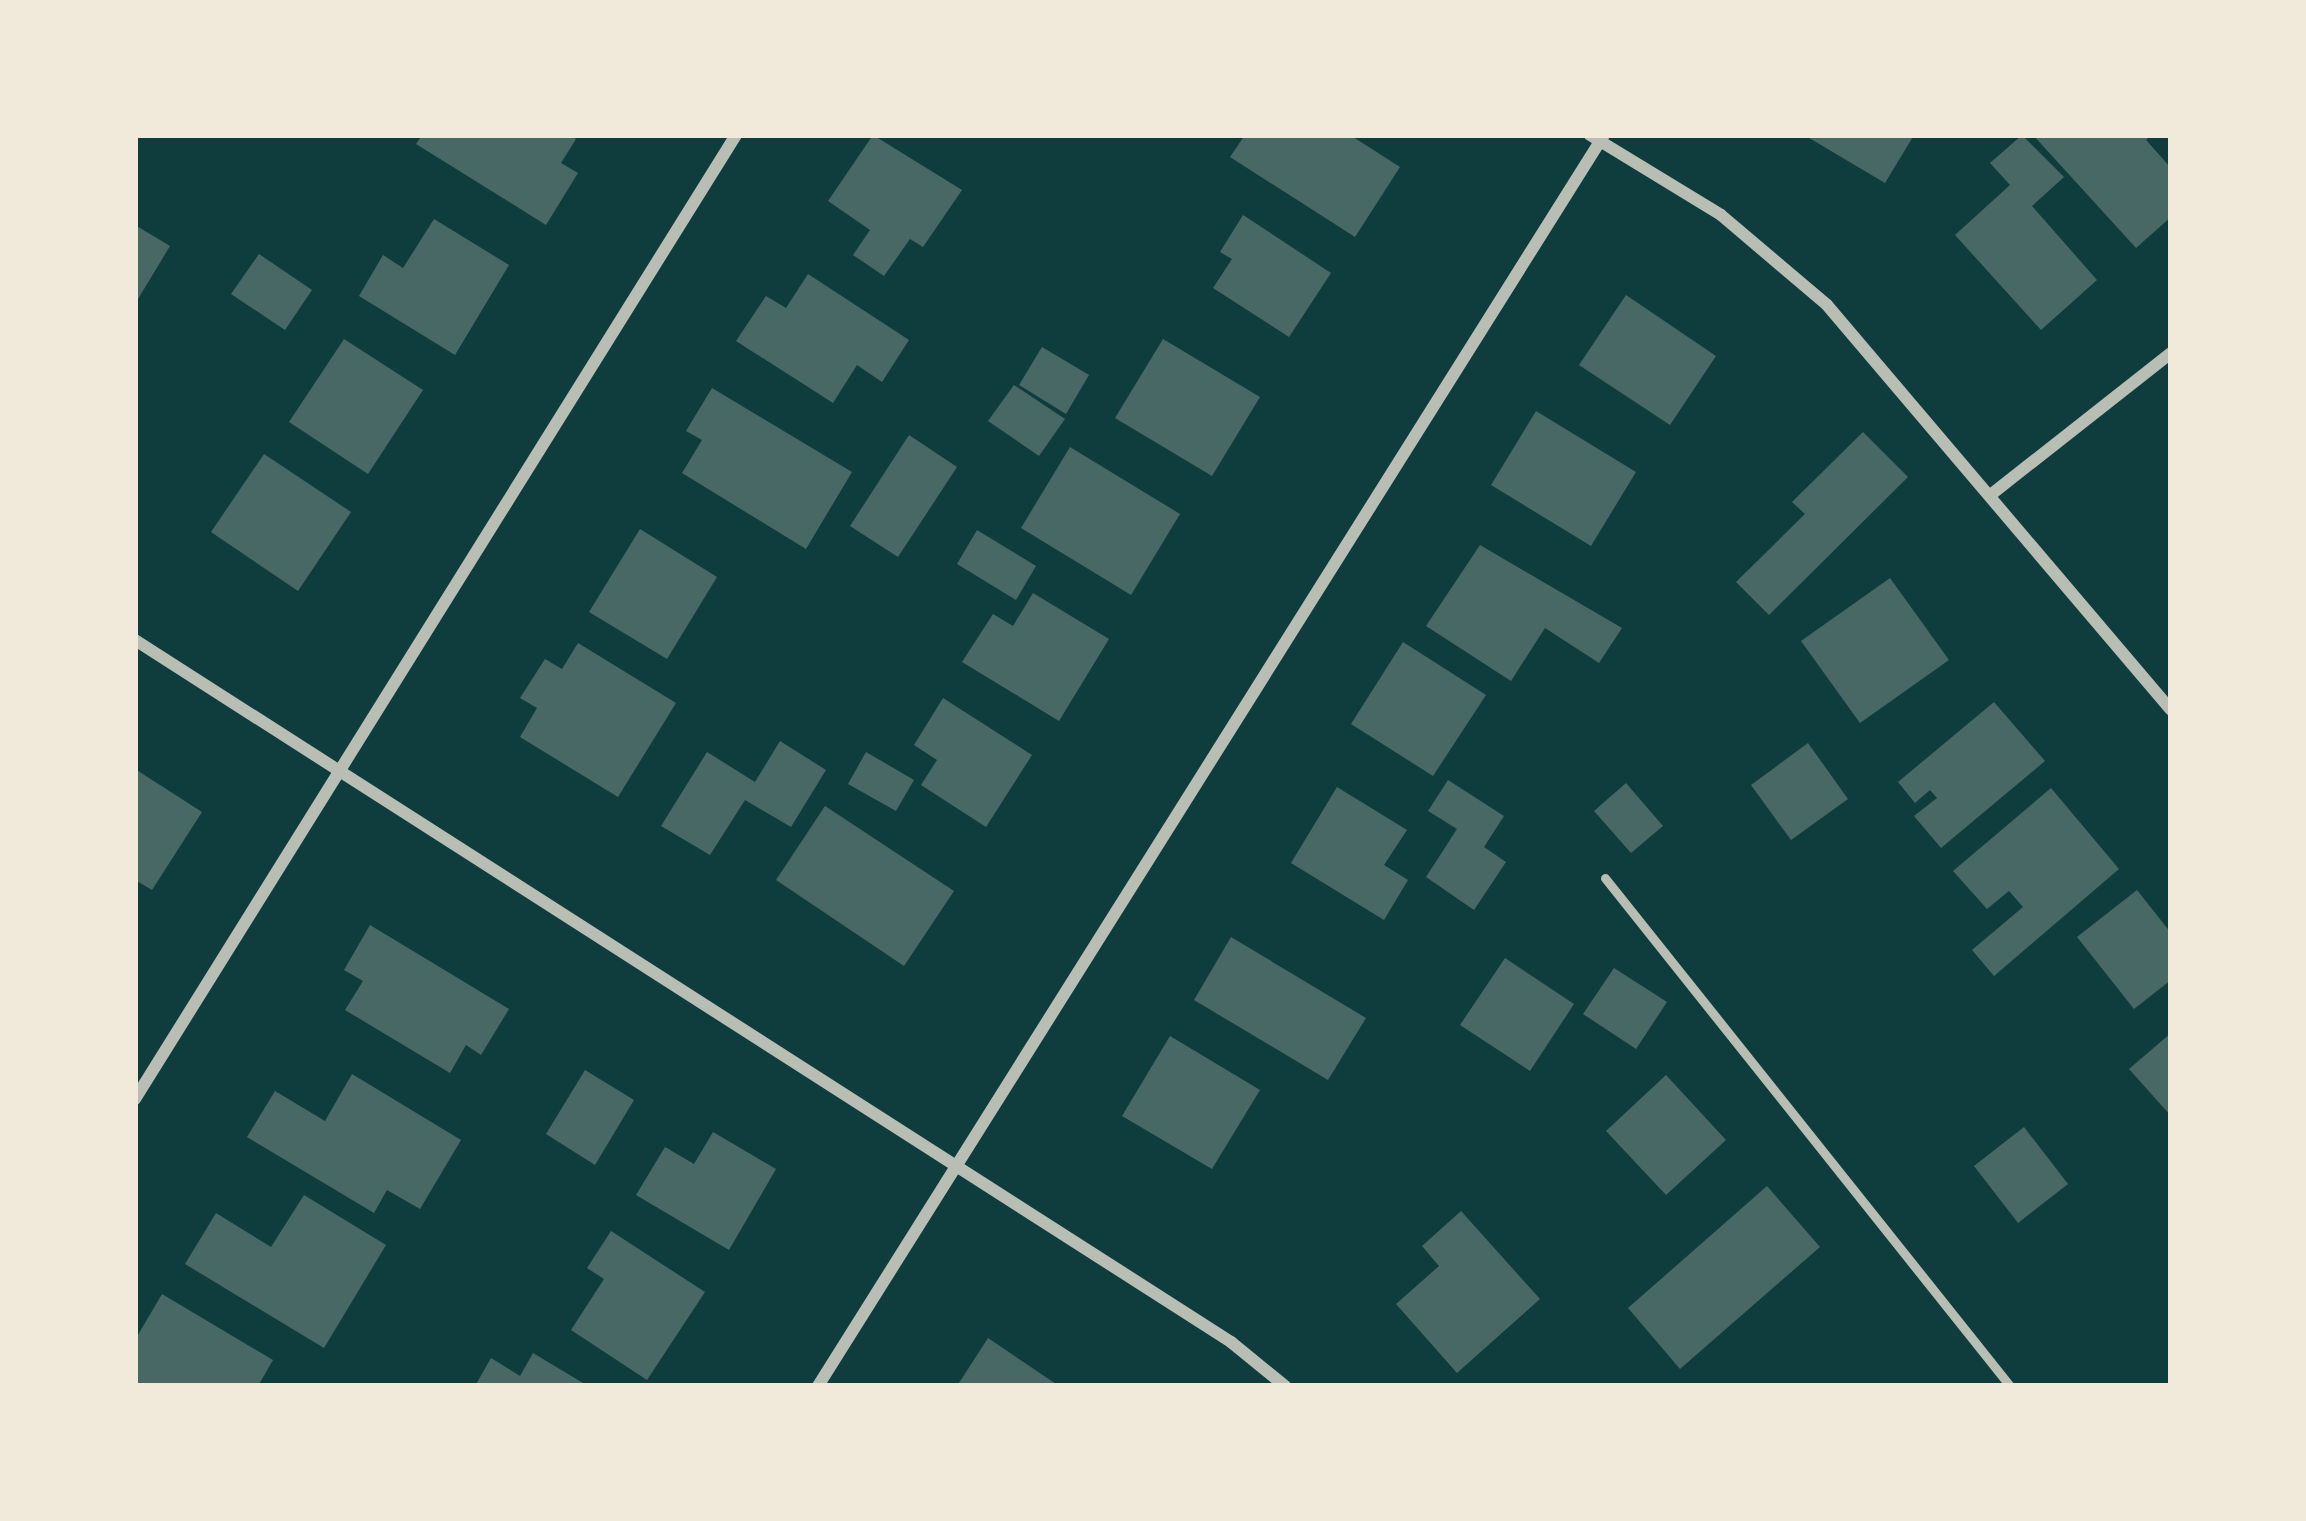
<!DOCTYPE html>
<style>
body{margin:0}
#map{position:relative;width:2306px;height:1521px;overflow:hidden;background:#0f3d3e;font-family:Montserrat,sans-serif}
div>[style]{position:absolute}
.building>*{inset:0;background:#486865}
.service>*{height:9px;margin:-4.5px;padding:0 4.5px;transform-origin:4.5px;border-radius:4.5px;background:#b8beb3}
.minor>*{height:12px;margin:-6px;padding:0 6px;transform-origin:6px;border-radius:6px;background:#b8beb3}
span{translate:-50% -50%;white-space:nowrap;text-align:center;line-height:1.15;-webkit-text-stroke:12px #f1e9da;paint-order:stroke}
.frame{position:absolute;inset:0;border:138px solid #f1e9da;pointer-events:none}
</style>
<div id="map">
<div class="building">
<i style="clip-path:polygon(422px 135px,570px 135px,576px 139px,561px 163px,578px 173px,546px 225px,416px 144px)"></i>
<i style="clip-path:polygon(873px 135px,962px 190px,923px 247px,910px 239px,884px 276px,853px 255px,870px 230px,828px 201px)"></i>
<i style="clip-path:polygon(1245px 135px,1350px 135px,1400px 167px,1355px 237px,1230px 157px)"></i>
<i style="clip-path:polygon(1804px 135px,1914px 135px,1885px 183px)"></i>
<i style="clip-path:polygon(2022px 135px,2064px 177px,2032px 206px,2097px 280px,2041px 330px,1955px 235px,2010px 185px,1990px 163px)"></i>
<i style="clip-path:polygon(2033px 135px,2151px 135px,2146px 140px,2171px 168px,2171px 217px,2136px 248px)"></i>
<i style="clip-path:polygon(1243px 215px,1331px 273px,1289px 337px,1213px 288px,1232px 259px,1220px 252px)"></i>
<i style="clip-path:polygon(434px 219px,509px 265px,455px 355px,359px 296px,383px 255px,403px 268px)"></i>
<i style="clip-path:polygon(135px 225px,170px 246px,135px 304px)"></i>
<i style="clip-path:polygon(259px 254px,312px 290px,285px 330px,231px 294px)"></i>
<i style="clip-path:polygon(808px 274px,909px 340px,882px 382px,857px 365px,833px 403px,736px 341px,766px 296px,786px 308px)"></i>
<i style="clip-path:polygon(1626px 295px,1716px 356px,1670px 425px,1579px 365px)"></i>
<i style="clip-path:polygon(344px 339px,423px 390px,368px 474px,289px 422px)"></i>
<i style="clip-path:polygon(1163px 339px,1260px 397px,1212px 476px,1115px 418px)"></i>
<i style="clip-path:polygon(1042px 347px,1089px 375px,1066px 414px,1019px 385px)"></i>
<i style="clip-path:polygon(1014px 385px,1065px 419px,1039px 456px,988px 421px)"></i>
<i style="clip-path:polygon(712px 388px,852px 472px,806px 549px,682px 473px,702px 440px,686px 431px)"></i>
<i style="clip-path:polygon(1536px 411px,1636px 472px,1591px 546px,1491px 485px)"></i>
<i style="clip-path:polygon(1863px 432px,1908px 477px,1769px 615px,1736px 582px,1805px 514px,1792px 502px)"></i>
<i style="clip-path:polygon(909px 435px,957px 467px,898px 557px,850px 526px)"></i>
<i style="clip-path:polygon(1070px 447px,1180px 514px,1131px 595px,1021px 528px)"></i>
<i style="clip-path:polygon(264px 454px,351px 512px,298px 591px,211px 532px)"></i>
<i style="clip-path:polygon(640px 529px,717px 577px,667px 659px,589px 612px)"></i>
<i style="clip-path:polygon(977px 530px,1036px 566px,1016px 600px,957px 564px)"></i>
<i style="clip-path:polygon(1480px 545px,1622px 628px,1599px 663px,1545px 628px,1511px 681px,1426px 626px)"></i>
<i style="clip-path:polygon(1890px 578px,1949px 660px,1860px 723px,1801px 641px)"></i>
<i style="clip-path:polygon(1033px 593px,1109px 639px,1059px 721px,962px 662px,993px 614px,1013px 626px)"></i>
<i style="clip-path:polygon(1403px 642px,1486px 695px,1433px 776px,1351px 724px)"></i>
<i style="clip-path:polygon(578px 643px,676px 703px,618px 797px,520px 737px,537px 708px,520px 698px,545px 659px,562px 669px)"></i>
<i style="clip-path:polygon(943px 698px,1032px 755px,986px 827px,921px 785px,937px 760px,914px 745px)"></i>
<i style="clip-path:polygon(1994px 702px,2045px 761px,1941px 848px,1914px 816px,1937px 798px,1930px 790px,1915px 803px,1898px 782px)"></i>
<i style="clip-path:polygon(780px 741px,826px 770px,791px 827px,745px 800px,710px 855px,661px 826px,707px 752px,755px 782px)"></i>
<i style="clip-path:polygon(1808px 743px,1848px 799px,1791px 840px,1751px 785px)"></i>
<i style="clip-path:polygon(866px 752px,914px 780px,896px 811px,848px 784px)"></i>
<i style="clip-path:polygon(135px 769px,202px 812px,152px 890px,135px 880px)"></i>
<i style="clip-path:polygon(1448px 780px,1504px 816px,1484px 847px,1506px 862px,1474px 910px,1426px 877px,1457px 829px,1428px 811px)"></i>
<i style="clip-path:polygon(1626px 783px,1663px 826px,1631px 853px,1594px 811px)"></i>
<i style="clip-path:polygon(1337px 787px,1407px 830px,1384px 865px,1408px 880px,1384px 920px,1291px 863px)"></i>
<i style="clip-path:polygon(2051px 788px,2119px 869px,1994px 976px,1972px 950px,2023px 907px,2009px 891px,1987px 909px,1953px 871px)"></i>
<i style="clip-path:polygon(825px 806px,954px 891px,904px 966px,776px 880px)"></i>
<i style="clip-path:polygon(2137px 890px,2171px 933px,2171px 980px,2134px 1009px,2077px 937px)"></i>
<i style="clip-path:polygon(370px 925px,509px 1009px,481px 1055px,466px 1045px,450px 1073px,345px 1010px,363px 981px,344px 970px)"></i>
<i style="clip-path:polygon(1231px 937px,1366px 1018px,1328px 1080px,1194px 1000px)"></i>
<i style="clip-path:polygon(1505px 958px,1574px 1004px,1530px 1071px,1460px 1025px)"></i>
<i style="clip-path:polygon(1614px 968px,1667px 1002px,1636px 1049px,1583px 1014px)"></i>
<i style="clip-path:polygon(2171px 1033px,2171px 1116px,2129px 1069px)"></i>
<i style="clip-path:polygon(1170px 1036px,1260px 1090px,1212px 1169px,1122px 1116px)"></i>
<i style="clip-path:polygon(585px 1070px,634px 1100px,595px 1165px,546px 1134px)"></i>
<i style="clip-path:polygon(352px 1074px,461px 1140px,420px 1209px,387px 1190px,374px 1213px,247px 1137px,275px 1091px,325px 1121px)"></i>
<i style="clip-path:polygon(1666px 1075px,1726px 1140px,1666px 1195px,1606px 1131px)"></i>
<i style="clip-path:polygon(2024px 1127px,2068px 1184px,2018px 1223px,1974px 1166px)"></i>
<i style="clip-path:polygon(713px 1132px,776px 1169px,729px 1250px,636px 1195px,665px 1147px,694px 1164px)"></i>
<i style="clip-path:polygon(1767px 1186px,1820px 1247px,1680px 1369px,1628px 1308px)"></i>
<i style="clip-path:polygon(304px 1195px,386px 1245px,324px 1348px,185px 1264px,216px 1213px,271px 1247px)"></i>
<i style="clip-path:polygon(1461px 1211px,1540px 1299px,1457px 1373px,1396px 1304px,1439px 1266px,1422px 1246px)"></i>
<i style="clip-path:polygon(611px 1231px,705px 1292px,647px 1380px,571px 1330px,604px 1279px,587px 1268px)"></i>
<i style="clip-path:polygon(162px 1294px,273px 1360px,258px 1386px,135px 1383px,135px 1340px)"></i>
<i style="clip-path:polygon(988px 1338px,1059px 1386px,957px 1386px)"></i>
<i style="clip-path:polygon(533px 1353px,588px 1386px,475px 1386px,491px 1358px,520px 1376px)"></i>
</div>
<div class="service">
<i style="left:1605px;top:878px;width:650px;rotate:51.44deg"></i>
</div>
<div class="minor">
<i style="left:1590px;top:135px;width:153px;rotate:31.4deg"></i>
<i style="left:1721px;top:215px;width:139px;rotate:40.3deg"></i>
<i style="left:1827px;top:305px;width:531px;rotate:49.66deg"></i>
<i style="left:1993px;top:493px;width:226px;rotate:-38.2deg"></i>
<i style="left:135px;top:640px;width:1302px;rotate:32.64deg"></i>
<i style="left:1231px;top:1342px;width:70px;rotate:39.2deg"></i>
<i style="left:135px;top:1099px;width:1136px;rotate:-58.06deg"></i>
<i style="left:818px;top:1386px;width:1477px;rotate:-57.86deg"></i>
</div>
<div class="frame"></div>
</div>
